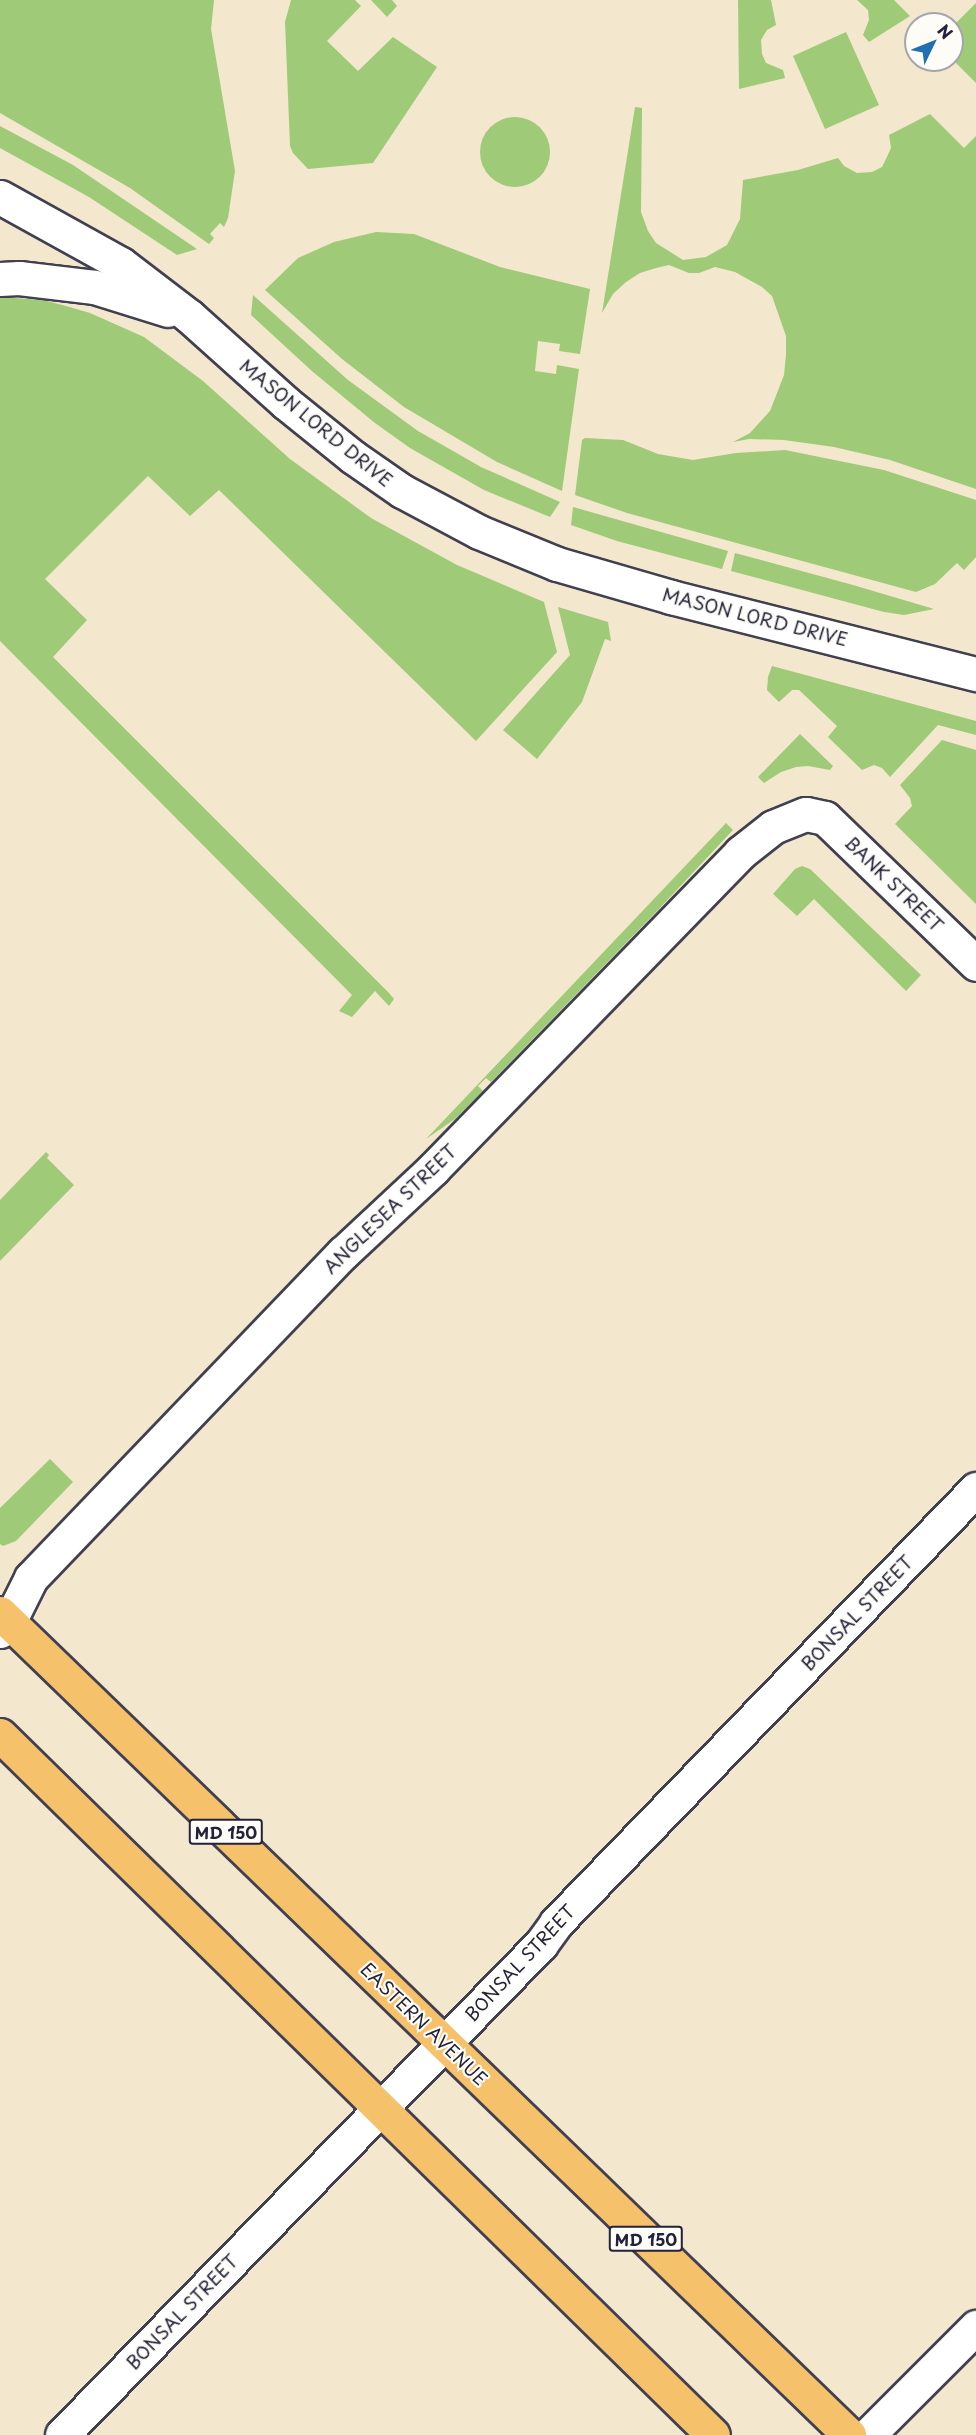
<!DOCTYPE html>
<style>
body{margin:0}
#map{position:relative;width:976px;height:2435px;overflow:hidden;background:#f3e7ce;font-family:"Playpen Sans",sans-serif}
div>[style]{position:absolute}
.green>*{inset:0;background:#9fca77}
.round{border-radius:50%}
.roads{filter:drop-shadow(2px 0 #414051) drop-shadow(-2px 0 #414051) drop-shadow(0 2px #414051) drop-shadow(0 -2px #414051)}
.street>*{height:33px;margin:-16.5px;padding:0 16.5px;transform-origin:16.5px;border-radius:16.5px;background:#fff}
.primary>*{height:33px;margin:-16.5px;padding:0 16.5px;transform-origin:16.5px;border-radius:16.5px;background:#f5c16b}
span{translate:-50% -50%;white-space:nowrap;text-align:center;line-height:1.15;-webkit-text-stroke:4.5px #fdfcf7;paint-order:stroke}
.shield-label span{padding:2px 4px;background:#fdfcf7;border:2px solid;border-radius:4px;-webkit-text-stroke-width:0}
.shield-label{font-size:16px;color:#22223b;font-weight:700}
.street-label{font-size:18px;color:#22223b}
.north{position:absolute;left:904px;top:12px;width:60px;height:60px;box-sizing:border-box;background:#fdfcf7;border:2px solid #a5a5ac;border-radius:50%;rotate:47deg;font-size:16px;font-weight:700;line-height:24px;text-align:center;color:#22223b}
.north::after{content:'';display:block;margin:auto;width:21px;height:27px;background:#1f6fb2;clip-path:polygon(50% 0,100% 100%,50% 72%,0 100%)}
</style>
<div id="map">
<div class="green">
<i style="clip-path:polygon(0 0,214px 0,211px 29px,235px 171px,228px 218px,224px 227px,220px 223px,210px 234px,214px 238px,209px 244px,130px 188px,0 113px)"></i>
<i style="clip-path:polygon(291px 0,355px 0,361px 6px,327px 41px,358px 71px,393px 37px,437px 67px,373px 163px,308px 169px,293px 153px,290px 146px,285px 22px)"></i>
<i style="clip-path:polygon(371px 0,392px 0,397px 6px,387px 17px)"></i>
<i style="clip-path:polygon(738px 0,771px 0,776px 25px,767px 30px,761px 40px,762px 54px,766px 63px,783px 70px,785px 78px,739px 89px)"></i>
<i style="clip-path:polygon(857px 0,894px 0,910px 16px,869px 42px,863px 35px,869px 20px,868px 10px)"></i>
<i style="clip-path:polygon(976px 3px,976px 83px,952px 59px,952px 27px)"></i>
<i style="clip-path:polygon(846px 32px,879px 105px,825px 129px,793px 56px)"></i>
<i style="clip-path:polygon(635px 107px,642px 108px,641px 212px,648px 231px,656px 243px,683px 260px,706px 257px,727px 245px,740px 219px,743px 180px,798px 170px,838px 158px,844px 166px,857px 173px,872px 172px,882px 167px,886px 159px,891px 148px,889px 135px,930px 114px,964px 148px,976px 136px,976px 489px,890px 460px,834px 447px,784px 440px,749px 439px,733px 442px,750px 433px,770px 411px,784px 375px,786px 355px,786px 336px,772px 296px,762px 287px,735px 272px,715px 267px,699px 273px,689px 273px,669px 265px,656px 268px,640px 273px,626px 282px,613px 294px,602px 313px)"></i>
<i class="round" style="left:480px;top:117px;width:70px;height:70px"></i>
<i style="clip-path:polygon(0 126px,73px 165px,197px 249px,177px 255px,89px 197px,0 148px)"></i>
<i style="clip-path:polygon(376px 232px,414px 234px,500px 267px,590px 289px,580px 354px,559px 351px,560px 344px,538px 341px,535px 371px,556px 374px,557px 365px,579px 369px,562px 491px,497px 462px,404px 407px,342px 359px,265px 290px,298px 258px,334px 242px)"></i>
<i style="clip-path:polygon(253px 295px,348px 380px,418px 431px,481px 467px,560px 502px,550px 517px,484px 490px,410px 448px,375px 423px,313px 372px,251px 315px)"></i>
<i style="clip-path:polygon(0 297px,43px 300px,66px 306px,90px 313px,144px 337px,203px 381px,290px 459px,371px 518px,457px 565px,544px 602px,557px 652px,476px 741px,219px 490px,190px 516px,148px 476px,45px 579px,87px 620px,53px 657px,389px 993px,394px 999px,389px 1006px,375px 991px,352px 1017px,339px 1011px,352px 995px,0 641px)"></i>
<i style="clip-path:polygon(585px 438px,623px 440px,658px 454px,693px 460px,736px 453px,785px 450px,884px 470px,976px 500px,976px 557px,964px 570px,957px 563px,935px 584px,916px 592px,627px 513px,575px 495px,582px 440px)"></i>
<i style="clip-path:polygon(573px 507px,728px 551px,722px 569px,617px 541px,571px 525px)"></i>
<i style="clip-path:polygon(735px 553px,853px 585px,934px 609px,904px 615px,884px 612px,731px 571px)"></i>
<i style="clip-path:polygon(558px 607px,608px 622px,611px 641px,605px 639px,582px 702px,537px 759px,503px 730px,570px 655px)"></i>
<i style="clip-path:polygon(772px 666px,976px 721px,976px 735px,938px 725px,890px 777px,882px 768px,874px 765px,862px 770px,828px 737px,837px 726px,799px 690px,792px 690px,779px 702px,767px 690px,768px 677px)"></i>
<i style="clip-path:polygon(800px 734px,833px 766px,830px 770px,808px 766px,796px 767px,781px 772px,764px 783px,758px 777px)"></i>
<i style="clip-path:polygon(942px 740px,976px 750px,976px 904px,895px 824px,912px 806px,910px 798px,900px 785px)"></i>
<i style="clip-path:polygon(726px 823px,733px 830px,657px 911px,491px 1082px,486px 1078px,478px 1086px,483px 1091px,455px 1119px,426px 1139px)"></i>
<i style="clip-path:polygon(802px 866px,810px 869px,921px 975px,906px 991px,814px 899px,797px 916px,773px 894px,795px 869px)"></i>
<i style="clip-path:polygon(46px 1152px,49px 1155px,47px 1158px,74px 1185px,0 1261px,0 1200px)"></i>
<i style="clip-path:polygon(50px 1459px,73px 1482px,16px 1541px,3px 1546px,0 1544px,0 1508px)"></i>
</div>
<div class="roads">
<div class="street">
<i style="left:0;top:197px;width:138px;rotate:29deg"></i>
<i style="left:121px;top:264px;width:86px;rotate:37.4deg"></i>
<i style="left:189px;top:316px;width:130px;rotate:41.9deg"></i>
<i style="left:286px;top:403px;width:86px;rotate:38.9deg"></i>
<i style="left:353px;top:457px;width:60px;rotate:34.8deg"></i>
<i style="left:402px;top:491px;width:87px;rotate:28deg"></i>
<i style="left:479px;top:532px;width:84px;rotate:22.3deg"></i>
<i style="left:557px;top:564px;width:119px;rotate:16.1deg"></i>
<i style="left:671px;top:597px;width:315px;rotate:14.2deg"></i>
<i style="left:0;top:279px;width:19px;rotate:-3deg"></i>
<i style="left:19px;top:278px;width:76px;rotate:6.8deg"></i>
<i style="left:94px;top:287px;width:77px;rotate:17.3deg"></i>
<i style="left:0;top:1631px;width:13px;rotate:-45deg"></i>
<i style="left:9px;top:1622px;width:49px;rotate:-63.4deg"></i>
<i style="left:31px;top:1578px;width:451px;rotate:-46.2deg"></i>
<i style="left:343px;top:1253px;width:123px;rotate:-43deg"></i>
<i style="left:433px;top:1169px;width:441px;rotate:-45.8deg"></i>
<i style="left:740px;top:853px;width:42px;rotate:-38.2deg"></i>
<i style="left:773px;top:827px;width:35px;rotate:-22deg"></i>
<i style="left:806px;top:814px;width:19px;rotate:12deg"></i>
<i style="left:825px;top:818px;width:210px;rotate:44deg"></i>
<i style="left:62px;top:2435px;width:686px;rotate:-45.71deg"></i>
<i style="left:541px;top:1944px;width:26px;rotate:-54deg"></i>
<i style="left:556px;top:1923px;width:604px;rotate:-45.94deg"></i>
<i style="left:868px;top:2435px;width:153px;rotate:-45deg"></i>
</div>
<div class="primary">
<i style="left:0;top:1613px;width:1182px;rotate:44.07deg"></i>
<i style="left:0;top:1735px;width:999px;rotate:44.47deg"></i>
</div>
</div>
<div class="shield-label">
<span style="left:226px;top:1832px">MD 150</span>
<span style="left:646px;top:2239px">MD 150</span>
</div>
<div class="street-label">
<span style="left:316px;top:423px;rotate:39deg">MASON LORD DRIVE</span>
<span style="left:755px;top:617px;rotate:14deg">MASON LORD DRIVE</span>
<span style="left:894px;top:884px;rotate:44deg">BANK STREET</span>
<span style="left:390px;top:1209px;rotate:-44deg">ANGLESEA STREET</span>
<span style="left:857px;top:1613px;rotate:-46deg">BONSAL STREET</span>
<span style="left:520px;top:1963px;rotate:-47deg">BONSAL STREET</span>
<span style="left:424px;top:2024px;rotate:44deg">EASTERN AVENUE</span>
<span style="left:182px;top:2312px;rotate:-46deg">BONSAL STREET</span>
</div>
<div class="north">N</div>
</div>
